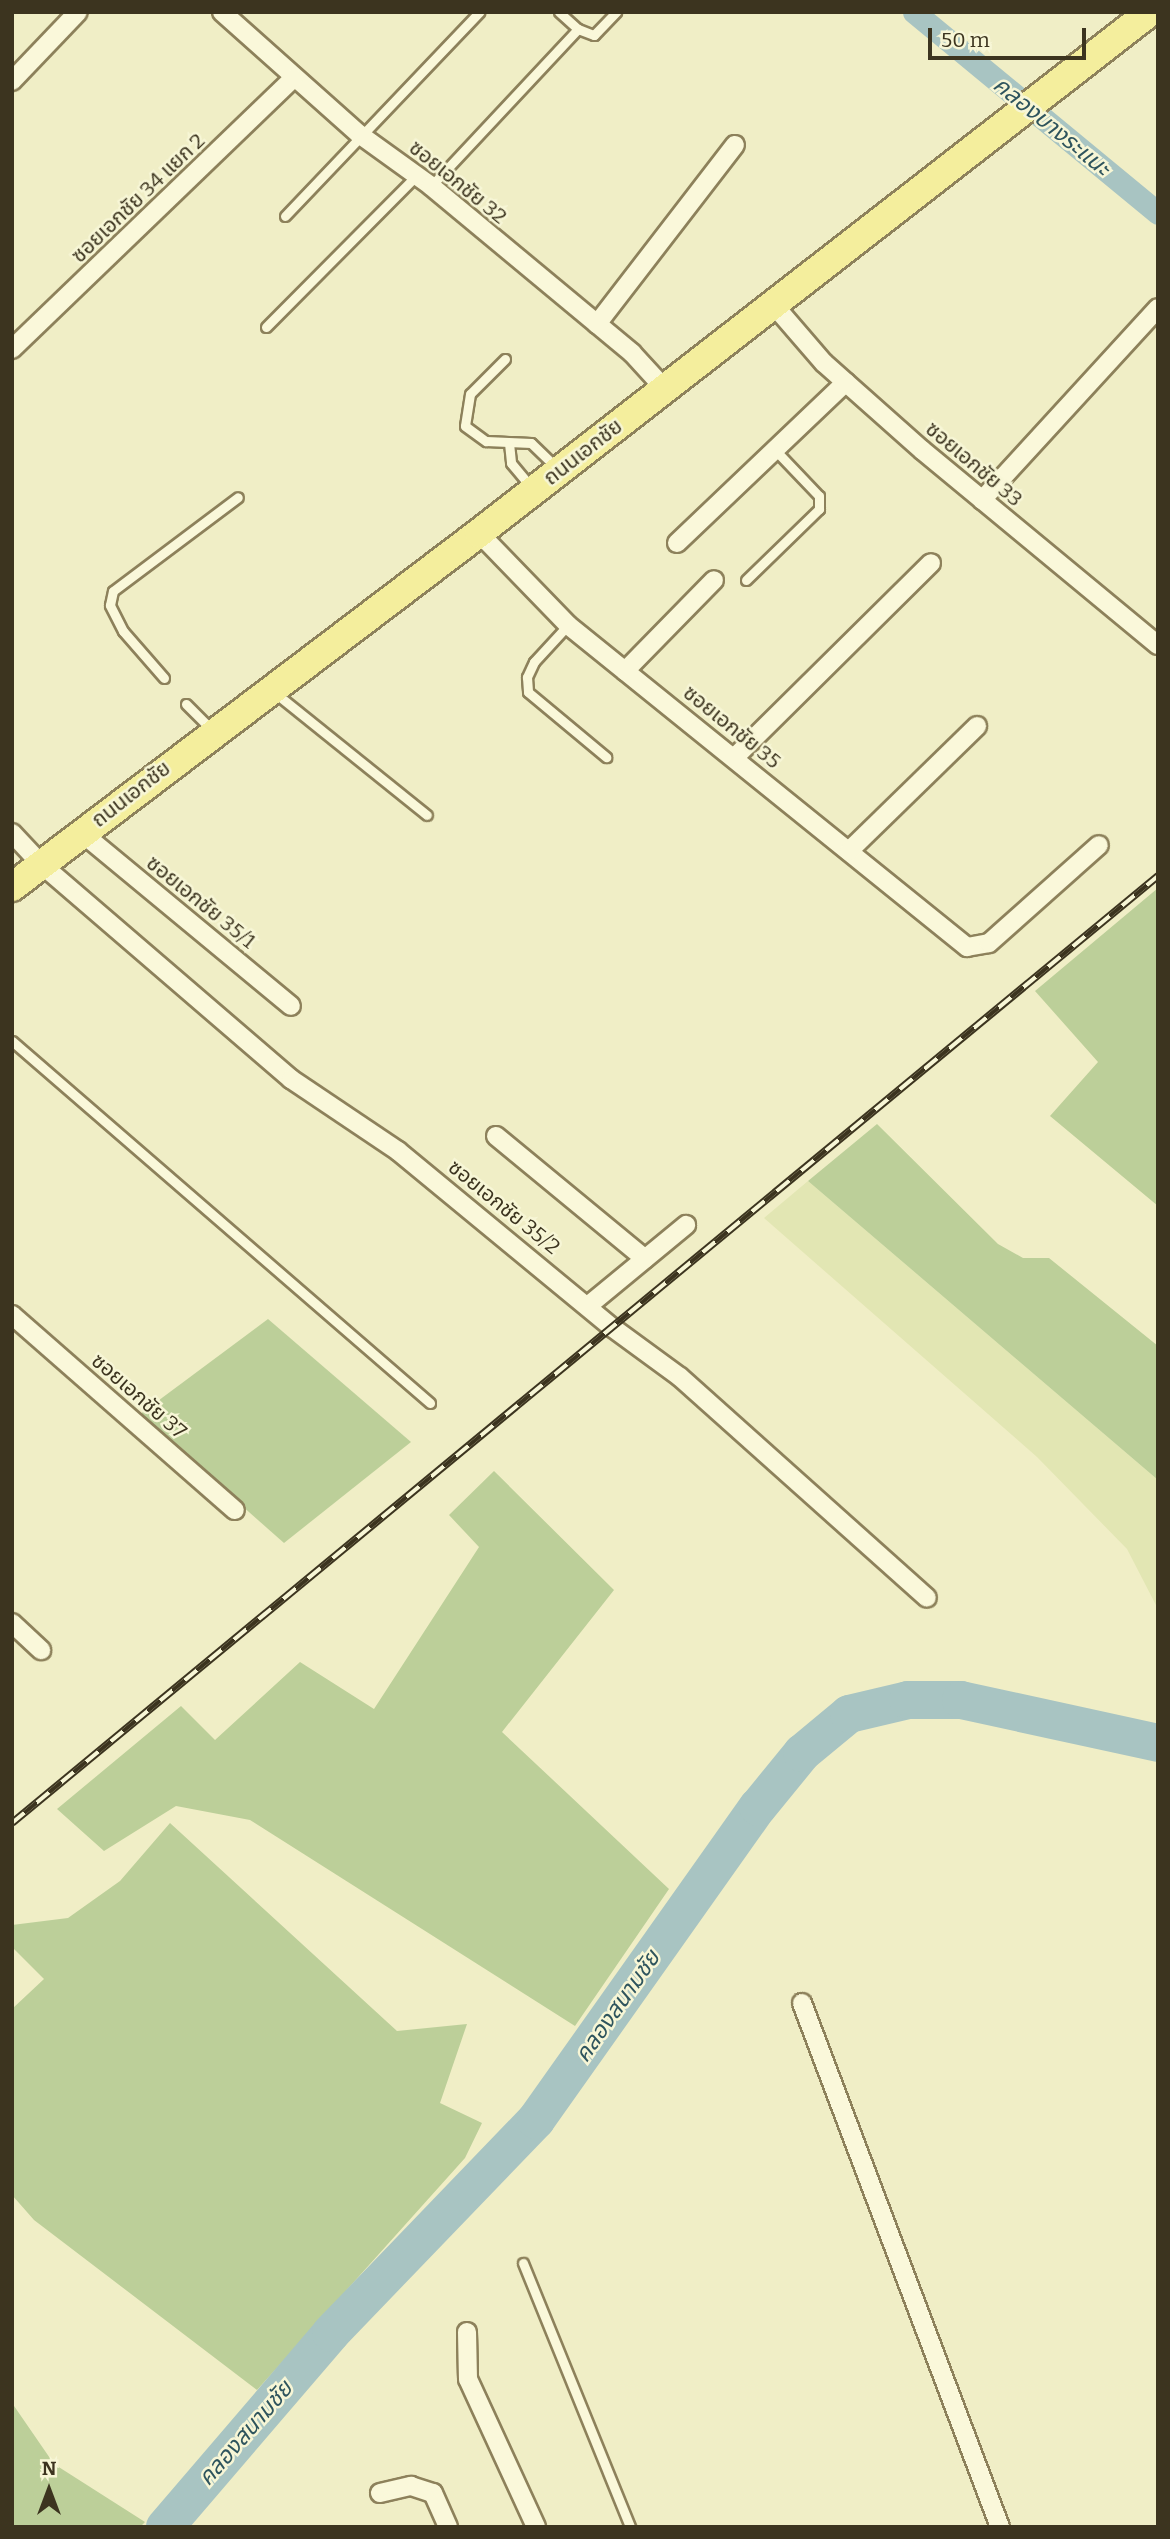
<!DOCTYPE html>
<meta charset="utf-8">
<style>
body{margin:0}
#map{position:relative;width:1170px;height:2539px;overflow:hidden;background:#f0eec6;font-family:Bitter,"Noto Sans Thai",serif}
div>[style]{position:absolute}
.farmland>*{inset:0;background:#e2e6b3}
.green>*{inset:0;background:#bccf99}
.canal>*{height:23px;margin:-11.5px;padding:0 11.5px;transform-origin:11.5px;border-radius:11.5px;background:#a8c4c2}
.river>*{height:38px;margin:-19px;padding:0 19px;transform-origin:19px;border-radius:19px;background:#a8c4c2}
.roads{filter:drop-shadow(2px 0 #8d815b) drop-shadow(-2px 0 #8d815b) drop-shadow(0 2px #8d815b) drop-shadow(0 -2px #8d815b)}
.lane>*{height:9px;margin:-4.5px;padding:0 4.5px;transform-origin:4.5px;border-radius:4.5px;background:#faf8da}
.street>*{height:18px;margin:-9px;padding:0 9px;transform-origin:9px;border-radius:9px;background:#faf8da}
.primary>*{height:28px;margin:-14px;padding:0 14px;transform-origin:14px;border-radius:14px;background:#f4ee9d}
.rail>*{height:8px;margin-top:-4px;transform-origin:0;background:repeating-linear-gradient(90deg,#f7f6d6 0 16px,#3c341f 0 32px);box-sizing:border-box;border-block:2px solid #3c341f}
span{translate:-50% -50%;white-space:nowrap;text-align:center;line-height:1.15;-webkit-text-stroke:5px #f7f6d6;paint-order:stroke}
.street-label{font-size:21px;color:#3c341f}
.water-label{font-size:23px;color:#2e545d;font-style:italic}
.frame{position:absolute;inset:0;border:14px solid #3c341f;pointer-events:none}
.north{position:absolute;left:14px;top:2455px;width:70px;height:70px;-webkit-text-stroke:5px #f7f6d6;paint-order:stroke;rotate:0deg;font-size:19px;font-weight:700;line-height:28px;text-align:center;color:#3c341f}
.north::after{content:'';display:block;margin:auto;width:24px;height:32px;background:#3c341f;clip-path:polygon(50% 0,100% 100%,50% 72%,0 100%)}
.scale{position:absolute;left:928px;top:28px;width:158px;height:32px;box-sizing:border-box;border:4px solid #3c341f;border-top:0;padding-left:9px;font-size:21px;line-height:24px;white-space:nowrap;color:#3c341f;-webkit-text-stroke:5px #f7f6d6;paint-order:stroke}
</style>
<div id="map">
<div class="farmland">
<i style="clip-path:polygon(808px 1181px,1158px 1480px,1158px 1609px,1127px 1549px,1037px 1457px,764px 1218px)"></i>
</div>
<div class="green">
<i style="clip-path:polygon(1158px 888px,1158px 1206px,1050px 1116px,1098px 1062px,1035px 991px)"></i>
<i style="clip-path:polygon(877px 1124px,998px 1244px,1023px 1258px,1049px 1258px,1158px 1346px,1158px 1480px,808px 1181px)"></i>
<i style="clip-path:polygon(268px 1319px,411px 1442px,284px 1543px,139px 1415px)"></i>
<i style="clip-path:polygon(494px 1471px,614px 1590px,502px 1732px,669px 1889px,575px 2026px,250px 1820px,176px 1806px,104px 1851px,57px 1809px,181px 1706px,215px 1740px,300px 1662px,374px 1709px,479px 1547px,449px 1515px)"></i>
<i style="clip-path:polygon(170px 1823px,397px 2031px,467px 2024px,440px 2103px,482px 2123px,465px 2158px,257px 2390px,34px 2220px,12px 2195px,12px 2009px,44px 1979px,12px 1947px,12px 1925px,68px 1918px,120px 1881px)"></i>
<i style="clip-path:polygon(12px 2403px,54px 2464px,145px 2522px,140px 2527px,12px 2527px)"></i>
</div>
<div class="canal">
<i style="left:914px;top:12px;width:316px;rotate:39.5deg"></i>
</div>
<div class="river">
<i style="left:165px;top:2527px;width:255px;rotate:-49.4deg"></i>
<i style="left:331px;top:2333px;width:296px;rotate:-46.1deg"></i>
<i style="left:536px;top:2120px;width:384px;rotate:-54.7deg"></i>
<i style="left:758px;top:1807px;width:70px;rotate:-50.8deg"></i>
<i style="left:802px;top:1753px;width:61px;rotate:-39.7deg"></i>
<i style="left:849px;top:1714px;width:61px;rotate:-13.3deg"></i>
<i style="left:908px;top:1700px;width:53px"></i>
<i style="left:961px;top:1700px;width:202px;rotate:12.3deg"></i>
</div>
<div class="roads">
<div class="lane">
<i style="left:559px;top:12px;width:25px;rotate:42deg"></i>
<i style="left:431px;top:186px;width:215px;rotate:-46.9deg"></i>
<i style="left:578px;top:29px;width:17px;rotate:21deg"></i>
<i style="left:594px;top:35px;width:32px;rotate:-46deg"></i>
<i style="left:285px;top:216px;width:282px;rotate:-46.4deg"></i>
<i style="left:266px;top:327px;width:214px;rotate:-45.2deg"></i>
<i style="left:505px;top:359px;width:49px;rotate:135deg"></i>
<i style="left:470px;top:394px;width:32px;rotate:99deg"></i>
<i style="left:465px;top:426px;width:26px;rotate:36deg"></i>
<i style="left:486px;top:441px;width:45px;rotate:2.5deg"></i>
<i style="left:531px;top:443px;width:36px;rotate:44deg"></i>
<i style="left:509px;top:443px;width:20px;rotate:84deg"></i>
<i style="left:511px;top:463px;width:34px;rotate:50deg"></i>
<i style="left:746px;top:580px;width:102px;rotate:-44.2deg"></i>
<i style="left:819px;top:509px;width:13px;rotate:-90deg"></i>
<i style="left:819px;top:496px;width:64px;rotate:-133.7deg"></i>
<i style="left:568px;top:625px;width:50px;rotate:132.6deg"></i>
<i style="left:534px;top:662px;width:17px;rotate:115deg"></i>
<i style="left:527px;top:677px;width:15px;rotate:86deg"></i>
<i style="left:528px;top:692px;width:102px;rotate:39.8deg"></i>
<i style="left:164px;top:678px;width:62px;rotate:-131.1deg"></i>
<i style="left:123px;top:631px;width:29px;rotate:-117deg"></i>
<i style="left:110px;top:605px;width:14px;rotate:-78deg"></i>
<i style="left:113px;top:591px;width:156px;rotate:-36.9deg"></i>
<i style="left:274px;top:692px;width:196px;rotate:38.8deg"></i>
<i style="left:186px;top:704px;width:37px;rotate:45deg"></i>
<i style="left:12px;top:1041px;width:553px;rotate:40.89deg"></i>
<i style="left:523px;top:2263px;width:285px;rotate:67.9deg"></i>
</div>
<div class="street">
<i style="left:222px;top:12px;width:183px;rotate:41.7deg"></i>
<i style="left:359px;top:134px;width:89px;rotate:35.8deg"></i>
<i style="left:431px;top:186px;width:261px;rotate:39.7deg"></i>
<i style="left:632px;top:353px;width:49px;rotate:47.5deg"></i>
<i style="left:12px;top:81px;width:95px;rotate:-46.3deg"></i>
<i style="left:773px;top:304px;width:78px;rotate:49.2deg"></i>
<i style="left:824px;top:363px;width:131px;rotate:41.6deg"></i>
<i style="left:922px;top:450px;width:306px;rotate:39.6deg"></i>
<i style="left:597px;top:324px;width:226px;rotate:-52.4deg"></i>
<i style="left:12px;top:349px;width:391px;rotate:-43.9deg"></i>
<i style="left:982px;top:500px;width:260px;rotate:-47.5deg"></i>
<i style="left:479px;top:533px;width:128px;rotate:45.9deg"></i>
<i style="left:568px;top:625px;width:513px;rotate:38.9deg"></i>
<i style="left:967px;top:947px;width:22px;rotate:-10deg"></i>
<i style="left:989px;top:943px;width:147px;rotate:-41.7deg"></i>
<i style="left:677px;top:543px;width:233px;rotate:-43.6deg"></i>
<i style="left:625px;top:671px;width:127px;rotate:-45.6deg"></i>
<i style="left:734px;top:758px;width:277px;rotate:-44.7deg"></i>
<i style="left:12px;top:833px;width:42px;rotate:46.9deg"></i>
<i style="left:41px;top:864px;width:330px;rotate:40.7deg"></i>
<i style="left:291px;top:1079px;width:129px;rotate:33.9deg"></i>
<i style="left:398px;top:1151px;width:278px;rotate:39.5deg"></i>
<i style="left:613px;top:1328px;width:83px;rotate:36.2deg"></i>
<i style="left:680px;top:1377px;width:331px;rotate:41.8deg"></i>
<i style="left:82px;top:833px;width:271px;rotate:39.6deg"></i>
<i style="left:849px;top:851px;width:179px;rotate:-44.3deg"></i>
<i style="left:496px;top:1136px;width:193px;rotate:39.5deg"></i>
<i style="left:589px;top:1305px;width:126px;rotate:-39.5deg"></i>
<i style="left:12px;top:1315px;width:296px;rotate:41.2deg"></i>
<i style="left:12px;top:1623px;width:40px;rotate:43deg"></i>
<i style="left:802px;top:2003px;width:560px;rotate:69.3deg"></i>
<i style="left:467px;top:2332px;width:47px;rotate:88.8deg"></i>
<i style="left:468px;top:2379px;width:163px;rotate:65.3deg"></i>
<i style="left:380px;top:2493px;width:32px;rotate:-13deg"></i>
<i style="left:411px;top:2486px;width:23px;rotate:18deg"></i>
<i style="left:433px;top:2493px;width:37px;rotate:66deg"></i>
</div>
<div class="primary">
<i style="left:12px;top:887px;width:586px;rotate:-37.16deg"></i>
<i style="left:479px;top:533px;width:850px;rotate:-37.83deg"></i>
</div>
</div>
<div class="rail">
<i style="left:12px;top:1823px;width:1487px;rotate:-39.57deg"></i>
</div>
<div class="street-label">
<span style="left:458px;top:182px;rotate:39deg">ซอยเอกชัย 32</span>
<span style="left:138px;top:198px;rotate:-44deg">ซอยเอกชัย 34 แยก 2</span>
<span style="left:583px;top:452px;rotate:-38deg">ถนนเอกชัย</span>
<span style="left:974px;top:464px;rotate:40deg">ซอยเอกชัย 33</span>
<span style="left:732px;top:727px;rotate:39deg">ซอยเอกชัย 35</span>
<span style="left:131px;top:794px;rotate:-38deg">ถนนเอกชัย</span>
<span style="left:201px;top:902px;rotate:39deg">ซอยเอกชัย 35/1</span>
<span style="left:504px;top:1207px;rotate:39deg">ซอยเอกชัย 35/2</span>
<span style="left:139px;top:1396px;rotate:41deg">ซอยเอกชัย 37</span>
</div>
<div class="water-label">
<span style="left:1052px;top:126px;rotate:39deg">คลองบางระแนะ</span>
<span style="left:617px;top:2006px;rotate:-55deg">คลองสนามชัย</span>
<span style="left:245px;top:2433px;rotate:-49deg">คลองสนามชัย</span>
</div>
<div class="frame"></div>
<div class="north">N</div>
<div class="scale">50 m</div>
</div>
